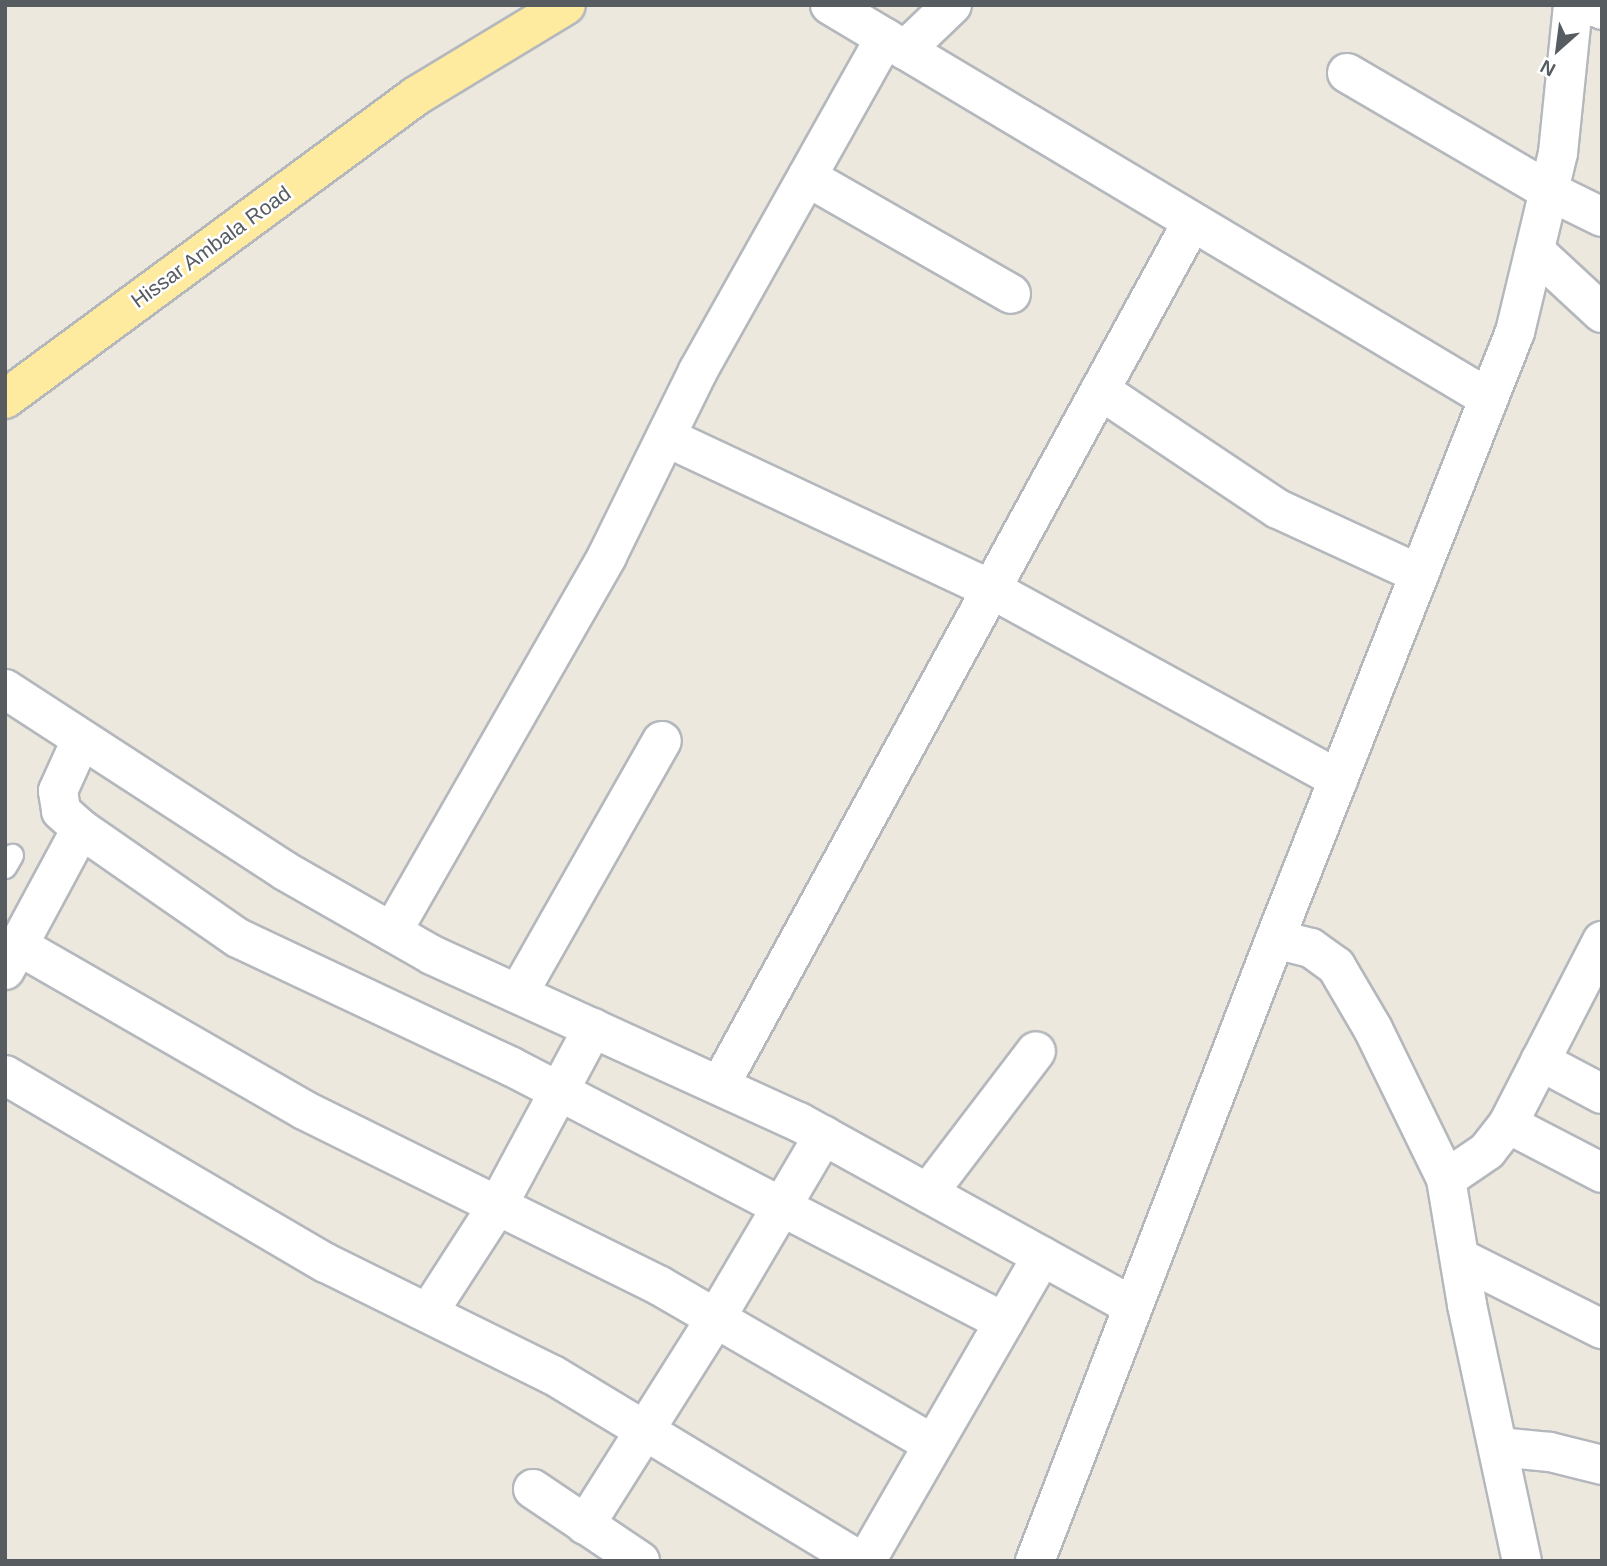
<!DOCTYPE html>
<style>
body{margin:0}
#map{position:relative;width:1607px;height:1566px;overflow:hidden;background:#ece8de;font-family:Arial,sans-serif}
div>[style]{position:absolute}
.roads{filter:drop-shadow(2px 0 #b4b8bd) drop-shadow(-2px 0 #b4b8bd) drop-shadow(0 2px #b4b8bd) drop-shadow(0 -2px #b4b8bd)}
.lane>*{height:21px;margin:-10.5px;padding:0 10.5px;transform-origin:10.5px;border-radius:10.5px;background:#fff}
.street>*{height:38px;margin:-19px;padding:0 19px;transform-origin:19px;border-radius:19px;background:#fff}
.secondary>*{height:38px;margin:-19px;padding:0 19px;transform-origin:19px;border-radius:19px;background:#fff}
.primary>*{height:38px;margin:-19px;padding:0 19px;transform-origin:19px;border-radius:19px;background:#ffeba0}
span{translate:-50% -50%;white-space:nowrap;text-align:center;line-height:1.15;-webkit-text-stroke:5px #fff;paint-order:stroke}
.street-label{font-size:21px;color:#575c61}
.frame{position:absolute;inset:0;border:7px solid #575c61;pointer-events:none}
.north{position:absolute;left:1523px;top:14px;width:70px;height:70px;-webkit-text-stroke:5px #fff;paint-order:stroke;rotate:208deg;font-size:19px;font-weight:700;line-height:28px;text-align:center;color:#575c61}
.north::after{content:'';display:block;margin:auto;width:24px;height:32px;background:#575c61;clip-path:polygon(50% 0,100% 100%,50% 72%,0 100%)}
</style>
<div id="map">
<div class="roads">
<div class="lane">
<i style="left:5px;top:867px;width:14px;rotate:-60deg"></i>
</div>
<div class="street">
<i style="left:830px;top:5px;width:766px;rotate:30.85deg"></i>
<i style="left:1591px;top:5px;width:12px;rotate:24deg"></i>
<i style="left:905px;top:50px;width:65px;rotate:-43.8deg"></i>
<i style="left:1347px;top:73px;width:234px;rotate:30.3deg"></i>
<i style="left:1549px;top:191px;width:59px;rotate:26.1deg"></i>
<i style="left:807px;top:177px;width:235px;rotate:29.8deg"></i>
<i style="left:1535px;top:251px;width:91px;rotate:42.8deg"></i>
<i style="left:1100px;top:390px;width:214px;rotate:33.8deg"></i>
<i style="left:1278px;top:509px;width:155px;rotate:24.7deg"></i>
<i style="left:666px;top:437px;width:359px;rotate:25.1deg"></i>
<i style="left:991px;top:589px;width:396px;rotate:28.7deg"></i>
<i style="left:5px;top:689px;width:334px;rotate:33deg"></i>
<i style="left:285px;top:871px;width:169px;rotate:29.7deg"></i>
<i style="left:432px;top:955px;width:403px;rotate:24.5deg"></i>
<i style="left:799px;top:1122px;width:380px;rotate:28.9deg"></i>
<i style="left:81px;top:740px;width:56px;rotate:114.3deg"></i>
<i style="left:58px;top:791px;width:20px;rotate:81deg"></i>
<i style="left:61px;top:811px;width:27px;rotate:42deg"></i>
<i style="left:81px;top:829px;width:191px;rotate:34.8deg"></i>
<i style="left:238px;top:938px;width:303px;rotate:25.2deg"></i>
<i style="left:512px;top:1067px;width:554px;rotate:27.4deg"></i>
<i style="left:392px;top:932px;width:433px;rotate:-60.2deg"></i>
<i style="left:607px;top:556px;width:206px;rotate:-63.8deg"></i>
<i style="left:698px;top:371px;width:382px;rotate:-60.7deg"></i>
<i style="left:1275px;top:939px;width:37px;rotate:14deg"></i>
<i style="left:1311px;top:948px;width:31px;rotate:36deg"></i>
<i style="left:1336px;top:966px;width:73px;rotate:59.6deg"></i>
<i style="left:1373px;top:1029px;width:167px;rotate:64deg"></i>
<i style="left:1446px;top:1179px;width:128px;rotate:80.5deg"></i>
<i style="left:1467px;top:1305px;width:262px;rotate:77.9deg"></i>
<i style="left:19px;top:946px;width:329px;rotate:29.9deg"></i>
<i style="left:304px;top:1110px;width:397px;rotate:26.3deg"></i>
<i style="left:660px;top:1286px;width:315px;rotate:30.1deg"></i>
<i style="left:5px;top:970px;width:160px;rotate:-61.7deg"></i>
<i style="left:518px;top:994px;width:291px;rotate:-60.4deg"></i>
<i style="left:1540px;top:1061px;width:70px;rotate:28deg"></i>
<i style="left:5px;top:1075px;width:372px;rotate:30.4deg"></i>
<i style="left:326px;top:1263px;width:253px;rotate:26.3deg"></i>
<i style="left:553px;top:1375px;width:359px;rotate:31.2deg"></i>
<i style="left:720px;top:1085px;width:984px;rotate:-61.32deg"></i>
<i style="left:1508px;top:1124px;width:106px;rotate:27.5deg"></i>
<i style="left:1446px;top:1179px;width:50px;rotate:-34.3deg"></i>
<i style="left:1487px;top:1151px;width:34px;rotate:-52deg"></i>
<i style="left:1508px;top:1124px;width:206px;rotate:-62.8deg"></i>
<i style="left:928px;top:1193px;width:178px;rotate:-52.7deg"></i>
<i style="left:1460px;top:1258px;width:159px;rotate:26.6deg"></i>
<i style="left:428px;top:1313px;width:129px;rotate:-57.1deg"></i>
<i style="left:498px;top:1205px;width:201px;rotate:-61.8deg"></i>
<i style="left:1498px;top:1447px;width:52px;rotate:5.5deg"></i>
<i style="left:1550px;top:1452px;width:54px;rotate:14deg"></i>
<i style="left:533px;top:1489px;width:129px;rotate:33.9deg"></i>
<i style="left:585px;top:1525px;width:245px;rotate:-57.7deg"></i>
<i style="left:716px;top:1318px;width:212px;rotate:-59.5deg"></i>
<i style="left:866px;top:1561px;width:352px;rotate:-60deg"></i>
</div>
<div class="secondary">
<i style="left:1035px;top:1561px;width:667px;rotate:-68.9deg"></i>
<i style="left:1275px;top:939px;width:653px;rotate:-68.43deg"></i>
<i style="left:1515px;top:332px;width:184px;rotate:-76.5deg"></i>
<i style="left:1558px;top:153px;width:149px;rotate:-84.2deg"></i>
</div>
<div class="primary">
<i style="left:5px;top:399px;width:511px;rotate:-36.4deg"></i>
<i style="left:416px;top:96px;width:175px;rotate:-31.2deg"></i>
</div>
</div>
<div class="street-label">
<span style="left:211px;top:247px;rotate:-36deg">Hissar Ambala Road</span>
</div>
<div class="frame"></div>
<div class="north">N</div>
</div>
